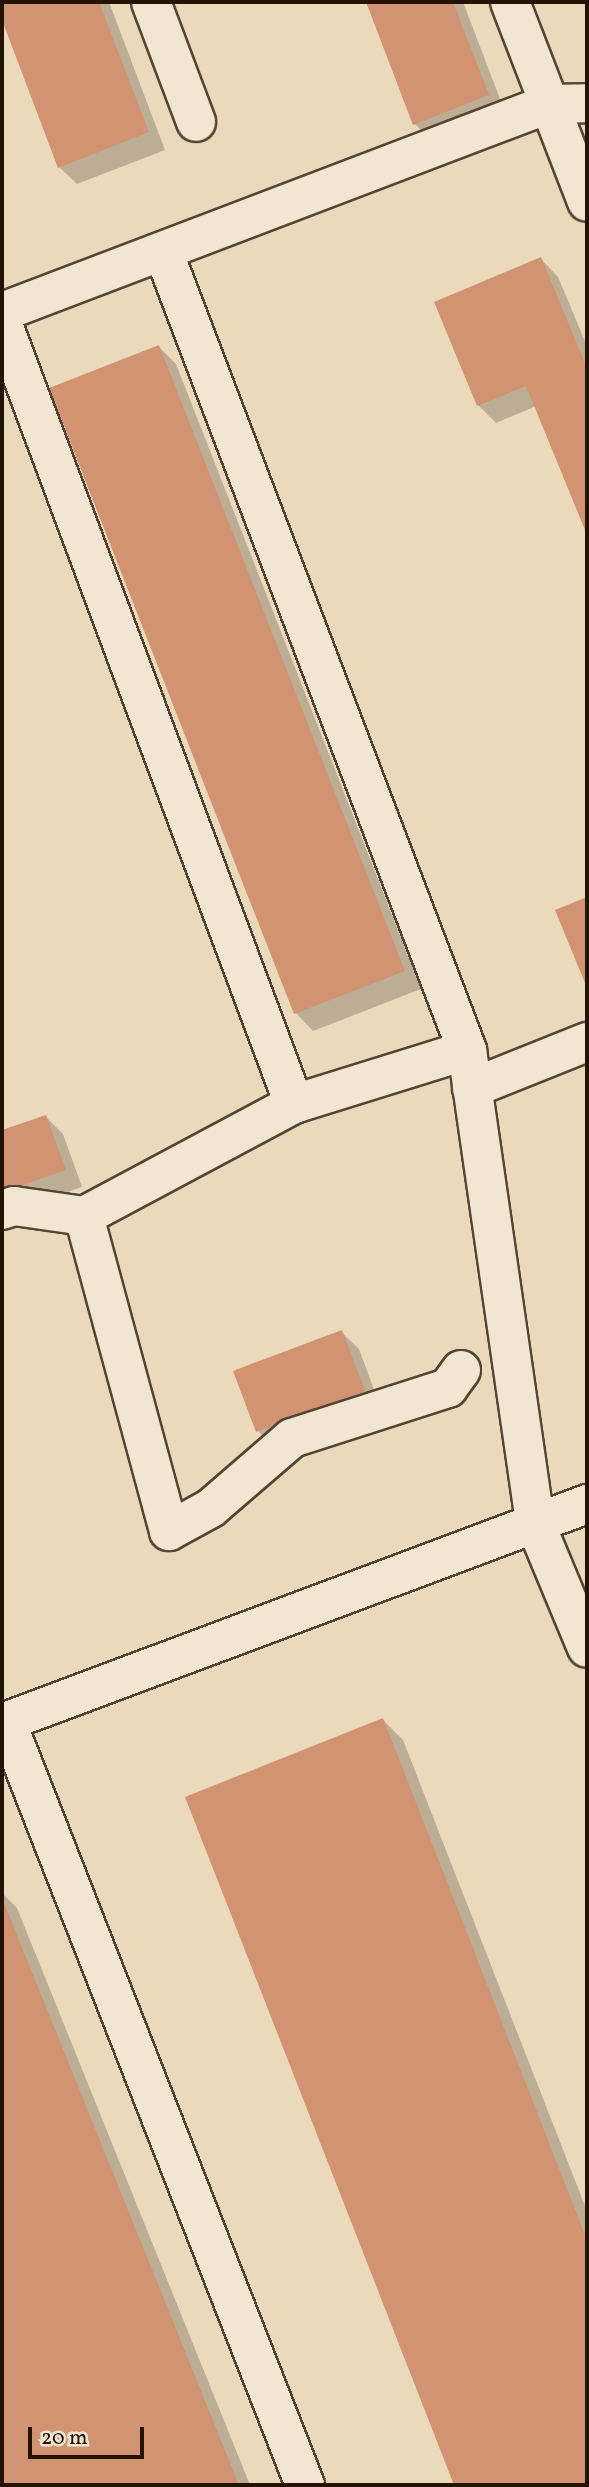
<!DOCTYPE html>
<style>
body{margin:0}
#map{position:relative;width:589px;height:2487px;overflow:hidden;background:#ebd9bc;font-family:Vollkorn,serif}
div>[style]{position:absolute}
.shadow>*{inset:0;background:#0003}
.building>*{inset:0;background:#d19371}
.roads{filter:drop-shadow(2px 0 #544433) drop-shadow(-2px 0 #544433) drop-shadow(0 2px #544433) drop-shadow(0 -2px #544433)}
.minor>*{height:38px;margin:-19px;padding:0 19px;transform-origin:19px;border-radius:19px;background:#f2e6d3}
span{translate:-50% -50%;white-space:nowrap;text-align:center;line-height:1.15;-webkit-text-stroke:5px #f2e6d3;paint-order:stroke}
.frame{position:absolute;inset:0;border:4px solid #221305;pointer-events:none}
.scale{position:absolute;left:28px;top:2427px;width:116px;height:32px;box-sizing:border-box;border:4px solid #221305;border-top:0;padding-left:9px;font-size:21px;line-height:24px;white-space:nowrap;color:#221305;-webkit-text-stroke:5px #f2e6d3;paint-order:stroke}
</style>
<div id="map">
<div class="shadow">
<i style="clip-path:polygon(2px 2px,109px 2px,165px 150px,77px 184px,59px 167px,2px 15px)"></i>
<i style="clip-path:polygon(368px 2px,463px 2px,505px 112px,432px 141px,415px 124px)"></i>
<i style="clip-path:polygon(541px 259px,558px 277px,587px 346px,587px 531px,536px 406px,496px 423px,478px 405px)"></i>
<i style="clip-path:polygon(159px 347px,176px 364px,421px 989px,313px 1031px,296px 1013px,51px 389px)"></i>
<i style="clip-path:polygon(46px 1117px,63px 1134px,82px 1187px,2px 1215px,2px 1132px)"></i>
<i style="clip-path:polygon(341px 1332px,359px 1349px,381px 1409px,275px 1448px,258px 1431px)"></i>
<i style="clip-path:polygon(383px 1720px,403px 1740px,587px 2211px,587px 2485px,456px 2485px,187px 1797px)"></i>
<i style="clip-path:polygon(2px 1893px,17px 1908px,250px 2485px,2px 2485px)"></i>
</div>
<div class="building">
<i style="clip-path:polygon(2px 2px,99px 2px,149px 132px,58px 168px,2px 20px)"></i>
<i style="clip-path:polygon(366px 2px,453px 2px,489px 95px,413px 125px)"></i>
<i style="clip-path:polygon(541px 257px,587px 368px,587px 535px,526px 386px,477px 406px,434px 302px)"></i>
<i style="clip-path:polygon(159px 345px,405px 971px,294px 1014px,49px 388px)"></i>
<i style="clip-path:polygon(587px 897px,587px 988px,555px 910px)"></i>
<i style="clip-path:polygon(46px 1115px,66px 1170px,2px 1192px,2px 1130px)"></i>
<i style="clip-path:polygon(342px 1330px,365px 1391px,256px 1432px,233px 1371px)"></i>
<i style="clip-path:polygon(383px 1718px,587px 2240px,587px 2485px,454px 2485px,185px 1797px)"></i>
<i style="clip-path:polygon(2px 1898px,239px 2485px,2px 2485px)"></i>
</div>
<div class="roads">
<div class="minor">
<i style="left:151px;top:2px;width:128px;rotate:69.4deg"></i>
<i style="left:510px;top:2px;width:214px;rotate:68.9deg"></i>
<i style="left:163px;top:251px;width:855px;rotate:69.17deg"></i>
<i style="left:467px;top:1050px;width:478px;rotate:81.8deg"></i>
<i style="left:535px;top:1523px;width:135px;rotate:67.4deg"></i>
<i style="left:2px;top:312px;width:584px;rotate:-20.85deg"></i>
<i style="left:548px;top:104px;width:39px;rotate:-1deg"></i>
<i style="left:2px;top:322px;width:835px;rotate:69.52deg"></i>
<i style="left:472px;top:1088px;width:124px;rotate:-21.8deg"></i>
<i style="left:2px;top:1210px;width:13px;rotate:-18deg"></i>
<i style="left:14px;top:1206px;width:71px;rotate:8.1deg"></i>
<i style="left:461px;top:1370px;width:22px;rotate:126deg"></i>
<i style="left:448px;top:1388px;width:164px;rotate:162.2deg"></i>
<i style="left:292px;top:1438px;width:107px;rotate:139.2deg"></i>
<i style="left:211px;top:1508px;width:48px;rotate:151.3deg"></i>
<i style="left:169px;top:1531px;width:326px;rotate:-105.1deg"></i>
<i style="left:84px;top:1216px;width:238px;rotate:-28.1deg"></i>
<i style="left:294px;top:1104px;width:181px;rotate:-17.3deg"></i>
<i style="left:6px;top:1721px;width:820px;rotate:68.63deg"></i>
<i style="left:2px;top:1723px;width:625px;rotate:-20.52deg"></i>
</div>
</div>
<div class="frame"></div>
<div class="scale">20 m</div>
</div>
